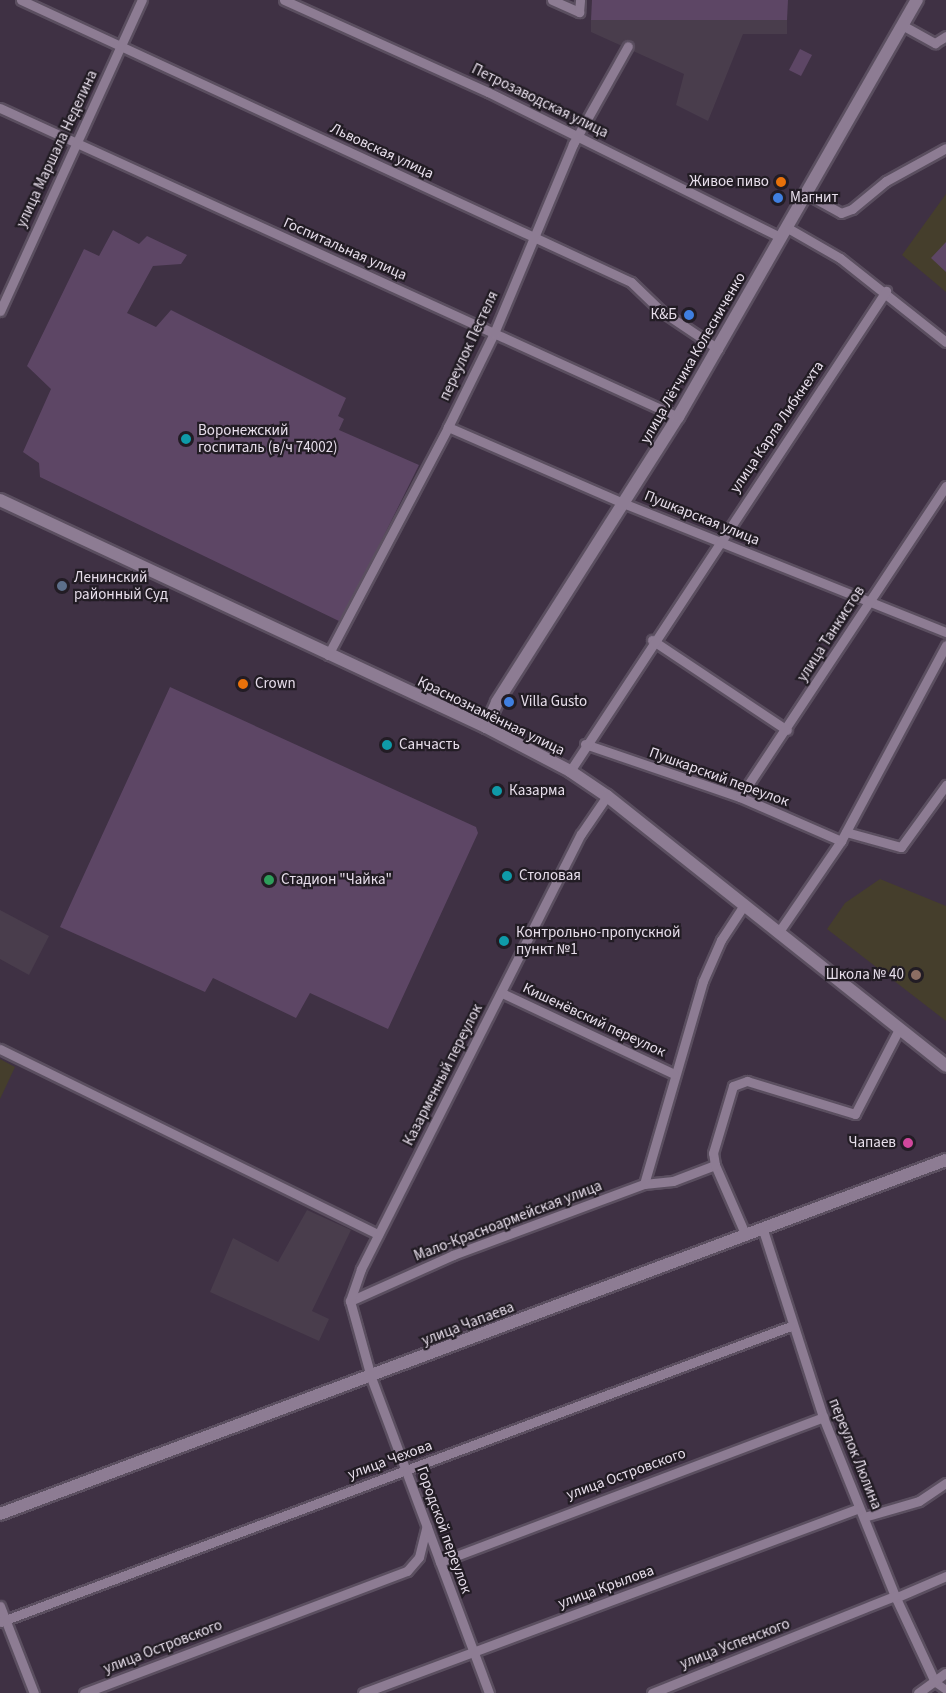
<!DOCTYPE html>
<meta charset="utf-8">
<style>
body{margin:0}
#map{position:relative;width:946px;height:1693px;overflow:hidden;background:#3f3144;font-family:"Source Sans 3",sans-serif}
div>[style]{position:absolute}
.industrial>*{inset:0;background:#493d4c}
.education>*{inset:0;background:#453e2c}
.green>*{inset:0;background:#5d4665}
.roads{filter:drop-shadow(2px 0 #5b4f60) drop-shadow(-2px 0 #5b4f60) drop-shadow(0 2px #5b4f60) drop-shadow(0 -2px #5b4f60)}
.pedestrian>*{height:8px;margin:-4px;padding:0 4px;transform-origin:4px;border-radius:4px;background:#8d7c93}
.minor>*{height:9px;margin:-4.5px;padding:0 4.5px;transform-origin:4.5px;border-radius:4.5px;background:#8d7c93}
.tertiary>*{height:12px;margin:-6px;padding:0 6px;transform-origin:6px;border-radius:6px;background:#8d7c93}
.dots>*{width:16px;height:16px;translate:-50% -50%;box-sizing:border-box;border:3px solid #221c24;border-radius:50%}
span{translate:-50% -50%;white-space:nowrap;text-align:center;line-height:1.15;-webkit-text-stroke:4.5px #221c24;paint-order:stroke}
.street-label{font-size:15px;color:#e7deeb}
.poi-label{font-size:15px;color:#e7deeb}
.right{translate:-100% -50%;text-align:right}
.left{translate:0 -50%;text-align:left}
</style>
<div id="map">
<div class="industrial">
<i style="clip-path:polygon(591px 20px,787px 20px,787px 34px,743px 34px,708px 121px,676px 105px,684px 74px,591px 32px)"></i>
<i style="clip-path:polygon(0 910px,49px 936px,29px 975px,0 959px)"></i>
<i style="clip-path:polygon(307px 1210px,351px 1230px,312px 1311px,329px 1319px,319px 1341px,210px 1292px,233px 1238px,278px 1262px)"></i>
</div>
<div class="education">
<i style="clip-path:polygon(946px 194px,946px 292px,902px 255px)"></i>
<i style="clip-path:polygon(880px 879px,946px 906px,946px 1021px,827px 929px,845px 903px)"></i>
<i style="clip-path:polygon(0 1059px,15px 1067px,0 1099px)"></i>
</div>
<div class="green">
<i style="clip-path:polygon(592px 0,788px 0,787px 20px,591px 20px)"></i>
<i style="clip-path:polygon(800px 49px,812px 55px,801px 76px,789px 70px)"></i>
<i style="clip-path:polygon(113px 230px,139px 244px,147px 236px,187px 255px,181px 264px,153px 266px,127px 313px,156px 327px,171px 310px,346px 398px,338px 416px,344px 419px,339px 430px,419px 465px,341px 622px,40px 477px,39px 463px,23px 452px,51px 389px,27px 366px,84px 249px,99px 256px)"></i>
<i style="clip-path:polygon(946px 242px,946px 272px,931px 258px)"></i>
<i style="clip-path:polygon(170px 687px,476px 827px,478px 833px,388px 1029px,310px 993px,296px 1018px,213px 978px,205px 992px,60px 927px)"></i>
</div>
<div class="roads">
<div class="pedestrian">
<i style="left:935px;top:1682px;width:14px;rotate:36deg"></i>
</div>
<div class="minor">
<i style="left:21px;top:0;width:672px;rotate:24.81deg"></i>
<i style="left:631px;top:282px;width:40px;rotate:44deg"></i>
<i style="left:660px;top:310px;width:70px;rotate:33.9deg"></i>
<i style="left:284px;top:0;width:224px;rotate:24.3deg"></i>
<i style="left:488px;top:92px;width:326px;rotate:26.4deg"></i>
<i style="left:552px;top:0;width:30px;rotate:24deg"></i>
<i style="left:579px;top:12px;width:12px;rotate:-85deg"></i>
<i style="left:902px;top:25px;width:38px;rotate:29deg"></i>
<i style="left:935px;top:43px;width:13px;rotate:-32deg"></i>
<i style="left:0;top:108px;width:745px;rotate:24.5deg"></i>
<i style="left:805px;top:193px;width:41px;rotate:29.1deg"></i>
<i style="left:841px;top:213px;width:12px;rotate:-20deg"></i>
<i style="left:852px;top:209px;width:44px;rotate:-39.5deg"></i>
<i style="left:886px;top:181px;width:68px;rotate:-28.8deg"></i>
<i style="left:786px;top:227px;width:62px;rotate:29.9deg"></i>
<i style="left:840px;top:258px;width:135px;rotate:38.4deg"></i>
<i style="left:0;top:311px;width:342px;rotate:-65.5deg"></i>
<i style="left:448px;top:427px;width:191px;rotate:23.5deg"></i>
<i style="left:623px;top:503px;width:348px;rotate:21.8deg"></i>
<i style="left:652px;top:640px;width:162px;rotate:33.7deg"></i>
<i style="left:328px;top:655px;width:258px;rotate:-62.2deg"></i>
<i style="left:448px;top:427px;width:105px;rotate:-63.9deg"></i>
<i style="left:494px;top:333px;width:205px;rotate:-67.3deg"></i>
<i style="left:573px;top:144px;width:112px;rotate:-60.7deg"></i>
<i style="left:585px;top:744px;width:164px;rotate:18.9deg"></i>
<i style="left:740px;top:797px;width:110px;rotate:23.5deg"></i>
<i style="left:570px;top:771px;width:575px;rotate:-56.64deg"></i>
<i style="left:740px;top:797px;width:373px;rotate:-56.5deg"></i>
<i style="left:846px;top:832px;width:57px;rotate:15.3deg"></i>
<i style="left:901px;top:847px;width:77px;rotate:-54deg"></i>
<i style="left:744px;top:905px;width:42px;rotate:123.3deg"></i>
<i style="left:721px;top:940px;width:45px;rotate:113.7deg"></i>
<i style="left:703px;top:981px;width:211px;rotate:106.2deg"></i>
<i style="left:644px;top:1184px;width:29px;rotate:-6deg"></i>
<i style="left:673px;top:1181px;width:45px;rotate:-20.9deg"></i>
<i style="left:715px;top:1165px;width:77px;rotate:66.4deg"></i>
<i style="left:778px;top:933px;width:112px;rotate:-55.6deg"></i>
<i style="left:841px;top:841px;width:222px;rotate:-61.8deg"></i>
<i style="left:502px;top:993px;width:190px;rotate:25.2deg"></i>
<i style="left:0;top:1049px;width:421px;rotate:26.1deg"></i>
<i style="left:715px;top:1165px;width:12px;rotate:-99deg"></i>
<i style="left:713px;top:1153px;width:70px;rotate:-73.4deg"></i>
<i style="left:733px;top:1086px;width:15px;rotate:-20deg"></i>
<i style="left:747px;top:1081px;width:113px;rotate:17deg"></i>
<i style="left:855px;top:1114px;width:96px;rotate:-62.6deg"></i>
<i style="left:763px;top:1230px;width:196px;rotate:72.2deg"></i>
<i style="left:823px;top:1417px;width:193px;rotate:68.1deg"></i>
<i style="left:895px;top:1596px;width:95px;rotate:65.1deg"></i>
<i style="left:350px;top:1301px;width:113px;rotate:-24.1deg"></i>
<i style="left:453px;top:1255px;width:204px;rotate:-20.4deg"></i>
<i style="left:864px;top:1517px;width:57px;rotate:-16.2deg"></i>
<i style="left:919px;top:1501px;width:32px;rotate:-34deg"></i>
<i style="left:440px;top:1562px;width:410px;rotate:-20.7deg"></i>
<i style="left:895px;top:1598px;width:56px;rotate:-23.3deg"></i>
<i style="left:0;top:1606px;width:93px;rotate:68.7deg"></i>
<i style="left:0;top:1622px;width:845px;rotate:-20.52deg"></i>
<i style="left:84px;top:1693px;width:345px;rotate:-20.7deg"></i>
<i style="left:407px;top:1571px;width:18px;rotate:-49deg"></i>
<i style="left:419px;top:1557px;width:32px;rotate:-76deg"></i>
<i style="left:363px;top:1693px;width:529px;rotate:-20.45deg"></i>
<i style="left:489px;top:1693px;width:337px;rotate:-110.5deg"></i>
<i style="left:371px;top:1377px;width:79px;rotate:-105.4deg"></i>
<i style="left:350px;top:1301px;width:34px;rotate:-71deg"></i>
<i style="left:361px;top:1269px;width:487px;rotate:-63.2deg"></i>
<i style="left:581px;top:834px;width:46px;rotate:-55.6deg"></i>
<i style="left:652px;top:1693px;width:262px;rotate:-21.8deg"></i>
<i style="left:918px;top:1693px;width:34px;rotate:-36deg"></i>
</div>
<div class="tertiary">
<i style="left:0;top:500px;width:536px;rotate:25.04deg"></i>
<i style="left:486px;top:727px;width:95px;rotate:27.6deg"></i>
<i style="left:570px;top:771px;width:45px;rotate:34deg"></i>
<i style="left:607px;top:796px;width:433px;rotate:38.5deg"></i>
<i style="left:486px;top:727px;width:27px;rotate:-66deg"></i>
<i style="left:497px;top:702px;width:338px;rotate:-57.6deg"></i>
<i style="left:678px;top:417px;width:481px;rotate:-60.2deg"></i>
<i style="left:0;top:1514px;width:1010px;rotate:-20.52deg"></i>
</div>
</div>
<div class="dots">
<i style="left:781px;top:182px;background:#e8710a"></i>
<i style="left:778px;top:198px;background:#3f7fe0"></i>
<i style="left:689px;top:315px;background:#3f7fe0"></i>
<i style="left:186px;top:439px;background:#0f9aa8"></i>
<i style="left:62px;top:586px;background:#5c6f8a"></i>
<i style="left:243px;top:684px;background:#e8710a"></i>
<i style="left:509px;top:702px;background:#3f7fe0"></i>
<i style="left:387px;top:745px;background:#0f9aa8"></i>
<i style="left:497px;top:791px;background:#0f9aa8"></i>
<i style="left:507px;top:876px;background:#0f9aa8"></i>
<i style="left:269px;top:880px;background:#2e9e5b"></i>
<i style="left:504px;top:941px;background:#0f9aa8"></i>
<i style="left:916px;top:975px;background:#8d6e63"></i>
<i style="left:908px;top:1143px;background:#d1479c"></i>
</div>
<div class="street-label">
<span style="left:540px;top:101px;rotate:26deg">Петрозаводская улица</span>
<span style="left:57px;top:149px;rotate:-65deg">улица Маршала Неделина</span>
<span style="left:382px;top:151px;rotate:25deg">Львовская улица</span>
<span style="left:345px;top:249px;rotate:24deg">Госпитальная улица</span>
<span style="left:469px;top:346px;rotate:-65deg">переулок Пестеля</span>
<span style="left:693px;top:358px;rotate:-60deg">улица Лётчика Колесниченко</span>
<span style="left:777px;top:427px;rotate:-56deg">улица Карла Либкнехта</span>
<span style="left:702px;top:518px;rotate:22deg">Пушкарская улица</span>
<span style="left:831px;top:634px;rotate:-57deg">улица Танкистов</span>
<span style="left:491px;top:716px;rotate:26deg">Краснознамённая улица</span>
<span style="left:719px;top:777px;rotate:20deg">Пушкарский переулок</span>
<span style="left:594px;top:1020px;rotate:25deg">Кишенёвский переулок</span>
<span style="left:443px;top:1075px;rotate:-63deg">Казарменный переулок</span>
<span style="left:508px;top:1221px;rotate:-21deg">Мало-Красноармейская улица</span>
<span style="left:468px;top:1324px;rotate:-21deg">улица Чапаева</span>
<span style="left:855px;top:1454px;rotate:68deg">переулок Люлина</span>
<span style="left:390px;top:1460px;rotate:-20deg">улица Чехова</span>
<span style="left:626px;top:1474px;rotate:-20deg">улица Островского</span>
<span style="left:444px;top:1530px;rotate:70deg">Городской переулок</span>
<span style="left:606px;top:1587px;rotate:-20deg">улица Крылова</span>
<span style="left:735px;top:1644px;rotate:-21deg">улица Успенского</span>
<span style="left:163px;top:1647px;rotate:-21deg">улица Островского</span>
</div>
<div class="poi-label">
<span class="right" style="left:769px;top:182px">Живое пиво</span>
<span class="left" style="left:790px;top:198px">Магнит</span>
<span class="right" style="left:677px;top:315px">К&amp;Б</span>
<span class="left" style="left:198px;top:439px">Воронежский<br>госпиталь (в/ч 74002)</span>
<span class="left" style="left:74px;top:586px">Ленинский<br>районный Суд</span>
<span class="left" style="left:255px;top:684px">Crown</span>
<span class="left" style="left:521px;top:702px">Villa Gusto</span>
<span class="left" style="left:399px;top:745px">Санчасть</span>
<span class="left" style="left:509px;top:791px">Казарма</span>
<span class="left" style="left:519px;top:876px">Столовая</span>
<span class="left" style="left:281px;top:880px">Стадион "Чайка"</span>
<span class="left" style="left:516px;top:941px">Контрольно-пропускной<br>пункт №1</span>
<span class="right" style="left:904px;top:975px">Школа № 40</span>
<span class="right" style="left:896px;top:1143px">Чапаев</span>
</div>
</div>
